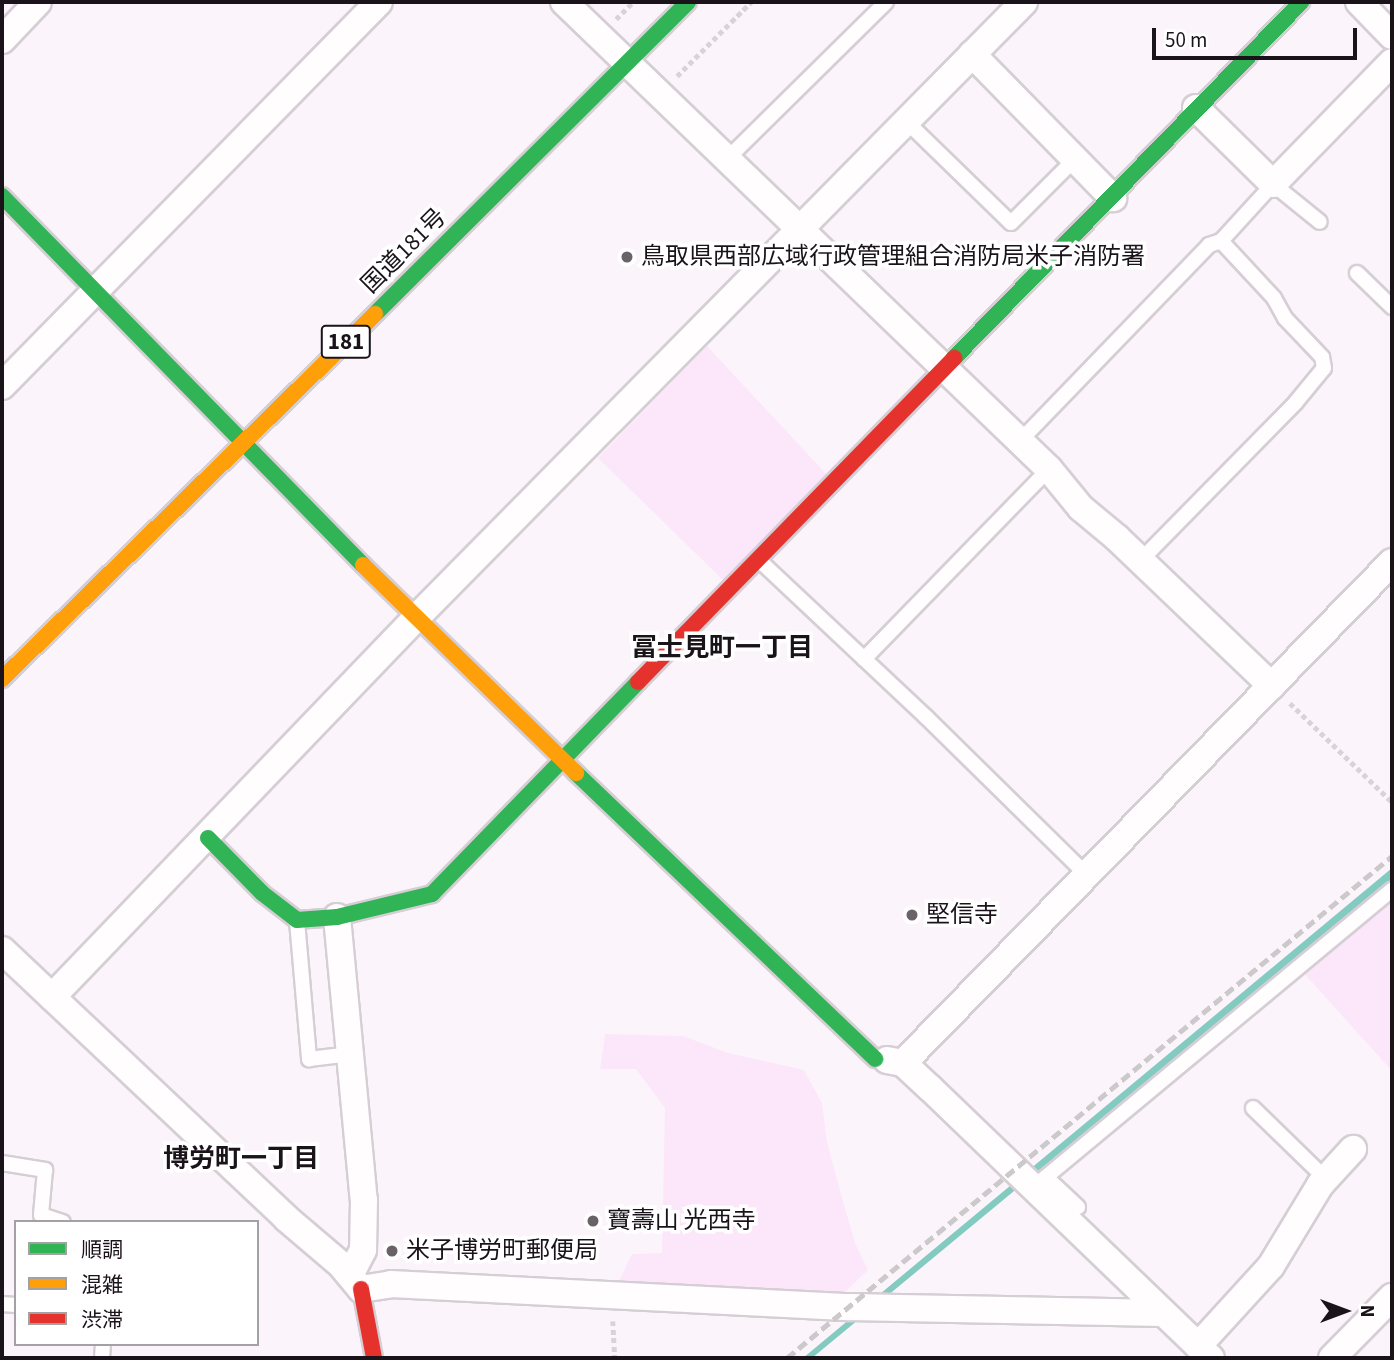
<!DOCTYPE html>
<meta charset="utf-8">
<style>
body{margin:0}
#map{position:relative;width:1394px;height:1360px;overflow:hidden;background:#fcf4fb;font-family:"Source Sans 3","Noto Sans JP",sans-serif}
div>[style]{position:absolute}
.green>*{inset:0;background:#fce7fa}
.water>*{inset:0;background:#83cbc0}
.path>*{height:4.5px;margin-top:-2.25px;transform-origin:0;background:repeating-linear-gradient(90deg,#d7d4d6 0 5px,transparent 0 8.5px)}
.roads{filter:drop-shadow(2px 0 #d6ced5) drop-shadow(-2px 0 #d6ced5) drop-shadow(0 2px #d6ced5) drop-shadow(0 -2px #d6ced5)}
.lane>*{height:14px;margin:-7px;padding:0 7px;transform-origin:7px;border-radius:7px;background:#fffdfe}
.street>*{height:26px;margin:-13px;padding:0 13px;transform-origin:13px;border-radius:13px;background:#fffdfe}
.fast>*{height:16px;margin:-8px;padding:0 8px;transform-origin:8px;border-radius:8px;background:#30b455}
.slow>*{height:16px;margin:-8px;padding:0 8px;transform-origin:8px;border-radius:8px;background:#ff9f0a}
.jam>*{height:16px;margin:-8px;padding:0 8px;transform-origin:8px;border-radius:8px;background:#e5322d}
.rail>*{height:5px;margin-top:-2.5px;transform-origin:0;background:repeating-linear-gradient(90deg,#ccc9cb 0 10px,transparent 0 15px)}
.dots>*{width:19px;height:19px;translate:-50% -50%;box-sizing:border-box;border:4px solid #fff;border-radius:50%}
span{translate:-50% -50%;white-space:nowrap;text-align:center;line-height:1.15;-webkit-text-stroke:7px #fff;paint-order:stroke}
.shield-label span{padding:2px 5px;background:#fff;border:2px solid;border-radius:5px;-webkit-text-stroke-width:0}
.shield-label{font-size:23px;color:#1a131a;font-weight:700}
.street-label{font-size:24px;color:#1a131a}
.poi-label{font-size:24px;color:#1a131a}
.left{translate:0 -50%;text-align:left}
.neighbourhood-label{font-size:26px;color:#1a131a;font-weight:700}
.frame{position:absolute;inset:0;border:4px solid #1a131a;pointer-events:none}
.legend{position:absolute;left:14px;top:1220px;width:245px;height:126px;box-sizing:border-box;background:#fff;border:2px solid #a3a1a3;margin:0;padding:9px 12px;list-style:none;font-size:21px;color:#1a131a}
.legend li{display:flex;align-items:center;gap:14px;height:35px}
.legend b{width:35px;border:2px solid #a3a1a3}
.north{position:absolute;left:1310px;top:1276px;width:70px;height:70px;-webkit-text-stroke:5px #fff;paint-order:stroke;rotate:90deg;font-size:19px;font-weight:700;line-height:28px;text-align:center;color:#1a131a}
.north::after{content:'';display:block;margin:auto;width:24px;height:32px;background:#1a131a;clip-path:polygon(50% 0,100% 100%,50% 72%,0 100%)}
.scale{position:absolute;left:1152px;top:28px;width:205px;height:32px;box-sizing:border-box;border:4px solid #1a131a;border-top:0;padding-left:9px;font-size:21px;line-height:24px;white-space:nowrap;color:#1a131a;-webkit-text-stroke:5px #fff;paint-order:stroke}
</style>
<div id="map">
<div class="green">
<i style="clip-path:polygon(707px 346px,829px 477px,725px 582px,598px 458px)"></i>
<i style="clip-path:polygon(1392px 897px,1392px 1071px,1301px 970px)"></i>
<i style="clip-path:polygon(605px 1034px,683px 1036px,728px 1053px,804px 1070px,822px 1103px,827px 1142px,841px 1194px,855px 1243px,868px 1270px,845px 1292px,619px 1281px,632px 1254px,662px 1253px,665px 1108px,636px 1069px,600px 1069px)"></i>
</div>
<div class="water">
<i style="clip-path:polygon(1392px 868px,1392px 879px,812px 1358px,803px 1358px)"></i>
</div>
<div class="path">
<i style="left:616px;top:19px;width:24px;rotate:-45deg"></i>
<i style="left:677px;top:76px;width:105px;rotate:-45deg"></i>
<i style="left:1290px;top:703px;width:142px;rotate:44.1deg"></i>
<i style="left:613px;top:1321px;width:37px;rotate:87deg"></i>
</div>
<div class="roads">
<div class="lane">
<i style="left:906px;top:121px;width:146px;rotate:44.2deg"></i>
<i style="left:1011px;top:223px;width:91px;rotate:-45deg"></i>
<i style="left:727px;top:159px;width:223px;rotate:-44.6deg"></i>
<i style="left:1357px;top:273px;width:49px;rotate:44.2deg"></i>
<i style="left:1020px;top:441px;width:272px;rotate:-46deg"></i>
<i style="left:1209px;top:245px;width:13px;rotate:-18deg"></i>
<i style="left:1221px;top:241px;width:77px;rotate:-47.6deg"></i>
<i style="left:1273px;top:184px;width:60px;rotate:39deg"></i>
<i style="left:1141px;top:560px;width:221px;rotate:-45.5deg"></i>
<i style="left:1296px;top:402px;width:44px;rotate:-50.5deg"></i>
<i style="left:1324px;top:368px;width:11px;rotate:-100deg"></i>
<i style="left:1322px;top:357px;width:54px;rotate:-133.5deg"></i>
<i style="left:1285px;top:318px;width:23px;rotate:-119deg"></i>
<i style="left:1274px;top:298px;width:78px;rotate:-132.9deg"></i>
<i style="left:760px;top:561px;width:228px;rotate:43.2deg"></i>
<i style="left:926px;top:717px;width:226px;rotate:44.5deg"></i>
<i style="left:864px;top:659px;width:265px;rotate:-45.8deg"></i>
<i style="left:297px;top:921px;width:139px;rotate:85deg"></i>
<i style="left:309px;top:1059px;width:42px;rotate:-6.8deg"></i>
<i style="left:1253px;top:1108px;width:102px;rotate:44.2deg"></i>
<i style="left:2px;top:1163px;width:44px;rotate:9.2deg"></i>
<i style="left:45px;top:1170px;width:45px;rotate:95.1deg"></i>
<i style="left:41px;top:1215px;width:23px;rotate:18deg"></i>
<i style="left:1046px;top:1177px;width:44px;rotate:43.2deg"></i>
<i style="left:1035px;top:1186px;width:464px;rotate:-39.7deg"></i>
<i style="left:2px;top:1304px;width:14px;rotate:4deg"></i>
<i style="left:102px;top:1358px;width:14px;rotate:-86deg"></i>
</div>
<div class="street">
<i style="left:564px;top:2px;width:673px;rotate:43.92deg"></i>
<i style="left:1049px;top:469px;width:50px;rotate:50.6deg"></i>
<i style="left:1081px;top:508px;width:47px;rotate:39.8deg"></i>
<i style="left:1117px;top:538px;width:214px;rotate:43.7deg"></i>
<i style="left:1359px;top:2px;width:47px;rotate:45.9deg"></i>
<i style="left:2px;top:40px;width:52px;rotate:-46.5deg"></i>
<i style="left:972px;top:54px;width:202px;rotate:45.6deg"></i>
<i style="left:1196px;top:108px;width:108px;rotate:44.6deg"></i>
<i style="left:1273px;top:184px;width:170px;rotate:-45.7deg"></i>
<i style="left:2px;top:386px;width:538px;rotate:-45.53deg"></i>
<i style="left:337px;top:917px;width:284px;rotate:84.6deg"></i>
<i style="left:364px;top:1200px;width:50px;rotate:91.1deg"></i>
<i style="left:363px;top:1250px;width:28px;rotate:117deg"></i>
<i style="left:2px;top:950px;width:390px;rotate:43.3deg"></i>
<i style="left:286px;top:1218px;width:71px;rotate:40.4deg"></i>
<i style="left:340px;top:1264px;width:33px;rotate:50deg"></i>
<i style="left:361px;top:1289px;width:30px;rotate:-9deg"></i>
<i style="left:391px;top:1284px;width:459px;rotate:2.9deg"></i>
<i style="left:849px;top:1307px;width:314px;rotate:1.1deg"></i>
<i style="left:52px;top:997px;width:524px;rotate:-46.16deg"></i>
<i style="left:415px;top:619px;width:867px;rotate:-45.37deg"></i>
<i style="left:887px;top:1060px;width:16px;rotate:11deg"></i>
<i style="left:903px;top:1063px;width:37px;rotate:43deg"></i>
<i style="left:930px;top:1088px;width:390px;rotate:43.9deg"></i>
<i style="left:903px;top:1063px;width:700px;rotate:-45.69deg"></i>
<i style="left:1198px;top:1346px;width:108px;rotate:-47.6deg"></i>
<i style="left:1271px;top:1266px;width:95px;rotate:-58.8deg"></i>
<i style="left:1320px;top:1185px;width:49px;rotate:-47.5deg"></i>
<i style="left:1332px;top:1358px;width:86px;rotate:-45.5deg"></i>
</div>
<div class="fast">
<i style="left:2px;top:196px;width:516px;rotate:45.63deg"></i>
<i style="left:375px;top:314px;width:442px;rotate:-44.9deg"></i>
<i style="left:954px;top:358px;width:497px;rotate:-45.7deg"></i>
<i style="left:576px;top:773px;width:414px;rotate:43.7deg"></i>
<i style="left:208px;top:838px;width:77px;rotate:45.5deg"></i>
<i style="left:262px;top:893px;width:44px;rotate:37.6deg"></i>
<i style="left:297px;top:920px;width:40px;rotate:-4.3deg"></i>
<i style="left:337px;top:917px;width:98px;rotate:-13.6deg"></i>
<i style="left:432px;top:894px;width:296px;rotate:-45.8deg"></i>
</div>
<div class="slow">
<i style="left:363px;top:565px;width:298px;rotate:44.3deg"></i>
<i style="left:2px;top:679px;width:522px;rotate:-44.38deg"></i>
</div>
<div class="jam">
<i style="left:638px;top:682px;width:453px;rotate:-45.7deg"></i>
<i style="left:361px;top:1289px;width:70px;rotate:79.3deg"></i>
</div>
</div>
<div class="rail">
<i style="left:787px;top:1358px;width:786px;rotate:-39.68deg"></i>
</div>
<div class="dots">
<i style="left:627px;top:257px;background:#696269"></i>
<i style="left:912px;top:915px;background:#696269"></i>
<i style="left:593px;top:1221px;background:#696269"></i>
<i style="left:392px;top:1251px;background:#696269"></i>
</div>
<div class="shield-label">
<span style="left:346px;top:342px">181</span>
</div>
<div class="street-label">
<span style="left:404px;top:251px;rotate:-45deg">国道181号</span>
</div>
<div class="poi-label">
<span class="left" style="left:641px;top:257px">鳥取県西部広域行政管理組合消防局米子消防署</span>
<span class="left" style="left:926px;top:915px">堅信寺</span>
<span class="left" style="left:607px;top:1221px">寶壽山 光西寺</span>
<span class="left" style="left:406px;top:1251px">米子博労町郵便局</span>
</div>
<div class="neighbourhood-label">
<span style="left:722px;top:648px">冨士見町一丁目</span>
<span style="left:241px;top:1159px">博労町一丁目</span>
</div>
<div class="frame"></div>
<ul class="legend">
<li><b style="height:9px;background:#30b455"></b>順調</li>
<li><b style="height:9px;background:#ff9f0a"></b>混雑</li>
<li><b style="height:9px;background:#e5322d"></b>渋滞</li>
</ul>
<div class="north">N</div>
<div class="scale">50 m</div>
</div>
